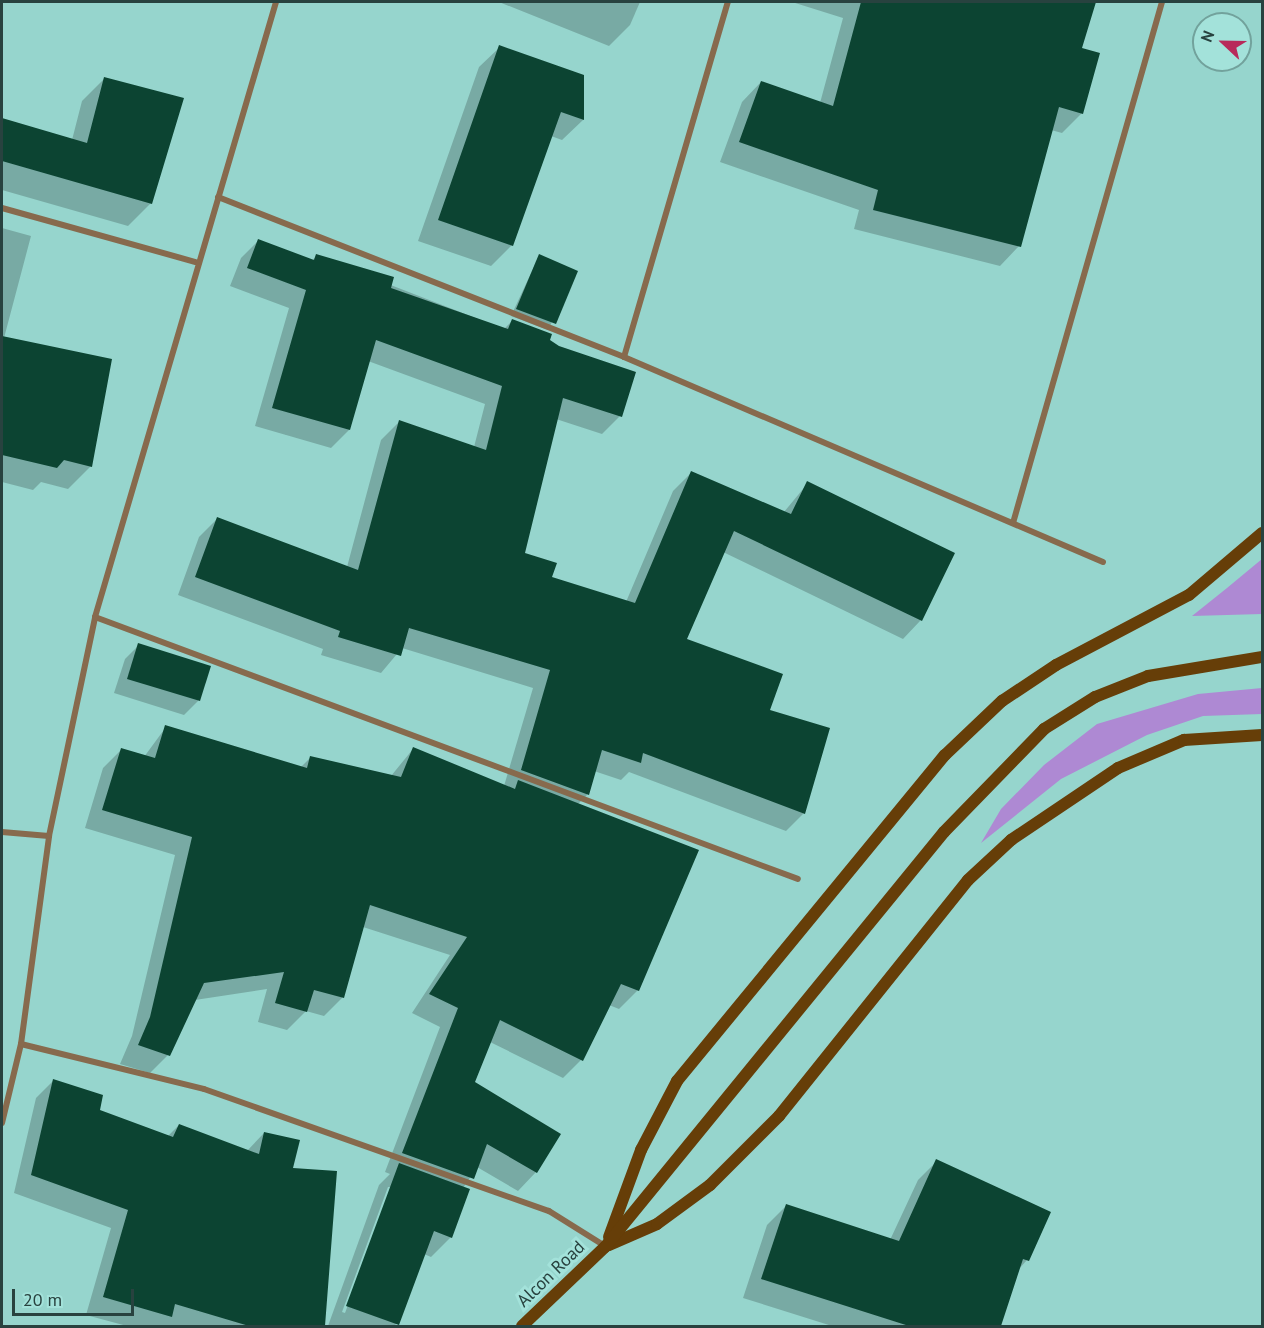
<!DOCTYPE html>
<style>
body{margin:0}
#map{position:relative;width:1264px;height:1328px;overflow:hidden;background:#96d5cd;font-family:"PT Sans",sans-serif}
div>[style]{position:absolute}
.green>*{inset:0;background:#ae89d3}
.shadow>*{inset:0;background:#0003}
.building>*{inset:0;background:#0c4432}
.street>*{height:6px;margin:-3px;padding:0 3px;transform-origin:3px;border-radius:3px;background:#876a4d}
.secondary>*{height:12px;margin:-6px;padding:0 6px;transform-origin:6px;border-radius:6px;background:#663e08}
span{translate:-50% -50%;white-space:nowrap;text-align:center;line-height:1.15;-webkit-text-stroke:6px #a3e2da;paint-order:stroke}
.street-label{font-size:18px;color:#28423f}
.frame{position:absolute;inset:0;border:3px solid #28423f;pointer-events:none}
.north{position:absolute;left:1192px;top:12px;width:60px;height:60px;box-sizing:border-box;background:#a3e2da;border:2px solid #72a29c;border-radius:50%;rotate:292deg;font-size:16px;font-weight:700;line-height:24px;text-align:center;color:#28423f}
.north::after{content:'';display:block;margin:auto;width:21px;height:27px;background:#b82a5a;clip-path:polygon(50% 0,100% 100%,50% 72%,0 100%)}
.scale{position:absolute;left:12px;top:1289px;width:122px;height:27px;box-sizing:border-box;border:3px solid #28423f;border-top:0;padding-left:8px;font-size:18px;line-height:21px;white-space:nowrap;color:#28423f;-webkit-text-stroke:4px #a3e2da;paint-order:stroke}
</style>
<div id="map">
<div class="green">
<i style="clip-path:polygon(1262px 559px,1262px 614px,1192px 616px,1227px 588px)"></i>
<i style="clip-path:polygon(1262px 688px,1262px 714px,1203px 716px,1147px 735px,1061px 779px,981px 843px,1001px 809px,1044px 765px,1097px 724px,1198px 694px)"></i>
</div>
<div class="shadow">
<i style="clip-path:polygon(499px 2px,640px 2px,630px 25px,609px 46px)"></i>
<i style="clip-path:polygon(792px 2px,1094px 2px,1080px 49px,1082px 113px,1062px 133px,1051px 130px,1019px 246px,1000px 266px,854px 229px,859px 210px,720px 162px,742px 102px,761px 82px,820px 103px,843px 18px)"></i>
<i style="clip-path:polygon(500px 47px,582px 76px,583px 120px,562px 140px,551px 136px,512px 245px,491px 266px,418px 241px,479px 67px)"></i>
<i style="clip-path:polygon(105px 78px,151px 203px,128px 226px,2px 190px,2px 120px,72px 140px,82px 101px)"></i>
<i style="clip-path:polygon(2px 228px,31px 236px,4px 338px,91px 466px,68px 489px,41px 482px,33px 490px,2px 482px)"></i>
<i style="clip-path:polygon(evenodd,259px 240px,312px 261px,316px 256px,504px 329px,513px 320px,548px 340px,620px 416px,602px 434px,556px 419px,523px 554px,550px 578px,626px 602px,673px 491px,691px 473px,784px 512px,808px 483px,953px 553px,920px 621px,903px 639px,723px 552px,685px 640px,768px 711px,804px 813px,786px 831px,629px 772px,621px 780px,594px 771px,587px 795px,577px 805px,638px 990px,619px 1009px,609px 1005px,581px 1060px,563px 1078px,490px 1042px,474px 1082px,536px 1172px,518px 1191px,477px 1167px,463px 1188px,451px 1237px,431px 1257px,424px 1254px,395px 1326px,328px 1326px,379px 1185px,390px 1174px,385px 1172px,440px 1027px,412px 1013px,450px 955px,363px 927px,342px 998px,324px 1016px,306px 1011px,287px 1030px,258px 1022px,267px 989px,195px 1000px,168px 1055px,150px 1073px,120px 1064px,132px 1036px,175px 855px,85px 828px,103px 768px,121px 750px,144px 757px,166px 727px,300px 768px,310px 758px,391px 776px,413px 749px,504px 786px,533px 688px,402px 648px,381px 673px,321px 655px,323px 649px,178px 595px,199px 537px,217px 519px,347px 567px,381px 440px,399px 422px,474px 447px,485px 404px,368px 361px,349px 430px,331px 448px,255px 426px,289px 308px,230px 286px,241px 258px,259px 240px,388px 1187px,392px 1187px,345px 1313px,342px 1312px,388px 1187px)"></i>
<i style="clip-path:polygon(539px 256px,576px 272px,548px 330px,511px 316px)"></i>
<i style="clip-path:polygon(139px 645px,209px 667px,198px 701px,184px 715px,114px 693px,125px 659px)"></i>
<i style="clip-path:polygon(54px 1080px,98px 1111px,168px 1136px,179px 1125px,247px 1151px,264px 1133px,291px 1170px,336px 1172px,324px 1326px,127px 1326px,86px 1315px,111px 1228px,14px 1193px,36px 1098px)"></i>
<i style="clip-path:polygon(937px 1161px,1027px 1260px,1018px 1270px,1000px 1326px,832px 1326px,743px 1298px,767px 1225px,786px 1206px,890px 1240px,918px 1180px)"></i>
</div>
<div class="building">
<i style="clip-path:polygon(861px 2px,1096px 2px,1082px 48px,1100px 53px,1083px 114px,1059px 107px,1021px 247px,873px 210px,878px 190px,739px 142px,761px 81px,833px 106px)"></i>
<i style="clip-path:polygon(499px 45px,584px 75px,584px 120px,561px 112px,513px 246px,438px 220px)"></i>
<i style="clip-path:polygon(104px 77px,184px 98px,152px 204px,2px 161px,2px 118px,87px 143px)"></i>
<i style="clip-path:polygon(258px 239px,314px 260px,316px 254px,394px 277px,391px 288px,508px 329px,512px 319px,552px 334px,550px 340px,559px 346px,636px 372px,622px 417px,563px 398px,525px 553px,557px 563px,552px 577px,635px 603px,691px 471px,791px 514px,807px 481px,955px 553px,922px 621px,734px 531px,687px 639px,783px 674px,770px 710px,830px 728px,805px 814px,643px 753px,641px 763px,602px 750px,589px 795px,521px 770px,550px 670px,409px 628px,401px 656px,338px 637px,340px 631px,195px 577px,217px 517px,358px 570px,399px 420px,486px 450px,502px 386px,376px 340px,350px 430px,272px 408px,306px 290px,247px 268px)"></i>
<i style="clip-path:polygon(539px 254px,578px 271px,556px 324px,516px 309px)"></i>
<i style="clip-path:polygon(2px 336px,112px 359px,92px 467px,64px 460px,57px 468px,2px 455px)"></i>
<i style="clip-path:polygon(138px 643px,211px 666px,200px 701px,127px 679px)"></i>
<i style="clip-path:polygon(165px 725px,307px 768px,310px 756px,401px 777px,413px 747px,515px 789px,518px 780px,699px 850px,639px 991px,621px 984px,583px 1061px,500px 1020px,475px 1082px,561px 1134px,537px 1173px,487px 1144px,474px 1179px,402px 1153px,458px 1008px,429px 994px,467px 937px,370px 905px,344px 998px,314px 990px,307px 1012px,275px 1003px,284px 972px,204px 983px,170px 1056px,138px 1045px,150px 1017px,192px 837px,102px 810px,121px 748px,155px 758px)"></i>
<i style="clip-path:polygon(53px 1079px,103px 1095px,100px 1110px,173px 1137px,179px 1124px,259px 1154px,264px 1132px,300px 1140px,293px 1168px,337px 1171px,325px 1326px,249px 1326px,175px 1304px,172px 1317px,103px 1297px,128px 1210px,31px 1175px)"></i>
<i style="clip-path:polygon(936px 1159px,1051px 1212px,1029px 1261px,1023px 1259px,1001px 1326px,909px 1326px,761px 1279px,786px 1204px,899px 1241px)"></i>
<i style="clip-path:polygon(399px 1163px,470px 1189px,452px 1238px,434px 1231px,399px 1325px,346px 1306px)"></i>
</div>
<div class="street">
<i style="left:218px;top:197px;width:436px;rotate:21.5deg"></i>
<i style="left:624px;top:357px;width:521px;rotate:23.17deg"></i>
<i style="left:2px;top:208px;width:201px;rotate:15.6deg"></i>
<i style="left:624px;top:357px;width:370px;rotate:-73.7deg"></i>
<i style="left:1013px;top:523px;width:542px;rotate:-74.04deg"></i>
<i style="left:95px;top:617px;width:750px;rotate:20.44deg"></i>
<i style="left:2px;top:832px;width:47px;rotate:4.9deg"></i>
<i style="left:21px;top:1044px;width:188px;rotate:13.8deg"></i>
<i style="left:204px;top:1089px;width:366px;rotate:19.5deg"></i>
<i style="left:549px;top:1211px;width:66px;rotate:32deg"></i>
<i style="left:2px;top:1123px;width:81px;rotate:-76.5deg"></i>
<i style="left:21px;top:1044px;width:210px;rotate:-82.3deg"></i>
<i style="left:49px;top:836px;width:224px;rotate:-78.1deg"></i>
<i style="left:95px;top:617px;width:641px;rotate:-73.6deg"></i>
</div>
<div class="secondary">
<i style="left:609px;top:1237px;width:93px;rotate:-69.8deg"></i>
<i style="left:641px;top:1150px;width:78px;rotate:-62.4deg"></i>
<i style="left:677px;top:1081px;width:422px;rotate:-50.6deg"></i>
<i style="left:945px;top:755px;width:79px;rotate:-43.5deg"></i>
<i style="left:1002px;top:701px;width:65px;rotate:-33.7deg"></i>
<i style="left:1056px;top:665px;width:150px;rotate:-27.8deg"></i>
<i style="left:1189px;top:595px;width:96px;rotate:-40.3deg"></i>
<i style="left:609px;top:1245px;width:52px;rotate:-23.6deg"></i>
<i style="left:657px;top:1224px;width:66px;rotate:-36.3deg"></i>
<i style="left:710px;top:1185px;width:98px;rotate:-45deg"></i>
<i style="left:779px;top:1116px;width:302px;rotate:-51.3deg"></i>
<i style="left:968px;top:880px;width:59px;rotate:-42.9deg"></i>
<i style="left:1011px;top:840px;width:129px;rotate:-33.9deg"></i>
<i style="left:1118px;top:768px;width:72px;rotate:-23deg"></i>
<i style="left:1184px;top:740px;width:78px;rotate:-3.7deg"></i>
<i style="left:522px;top:1326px;width:115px;rotate:-43.6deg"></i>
<i style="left:605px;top:1247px;width:536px;rotate:-50.76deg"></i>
<i style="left:944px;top:832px;width:144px;rotate:-45.8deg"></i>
<i style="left:1044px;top:729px;width:60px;rotate:-32.1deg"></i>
<i style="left:1095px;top:697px;width:57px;rotate:-21.6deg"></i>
<i style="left:1148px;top:676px;width:116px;rotate:-9.5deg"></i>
</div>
<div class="street-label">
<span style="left:551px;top:1274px;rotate:-44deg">Alcon Road</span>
</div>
<div class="frame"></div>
<div class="north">N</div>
<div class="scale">20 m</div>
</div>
